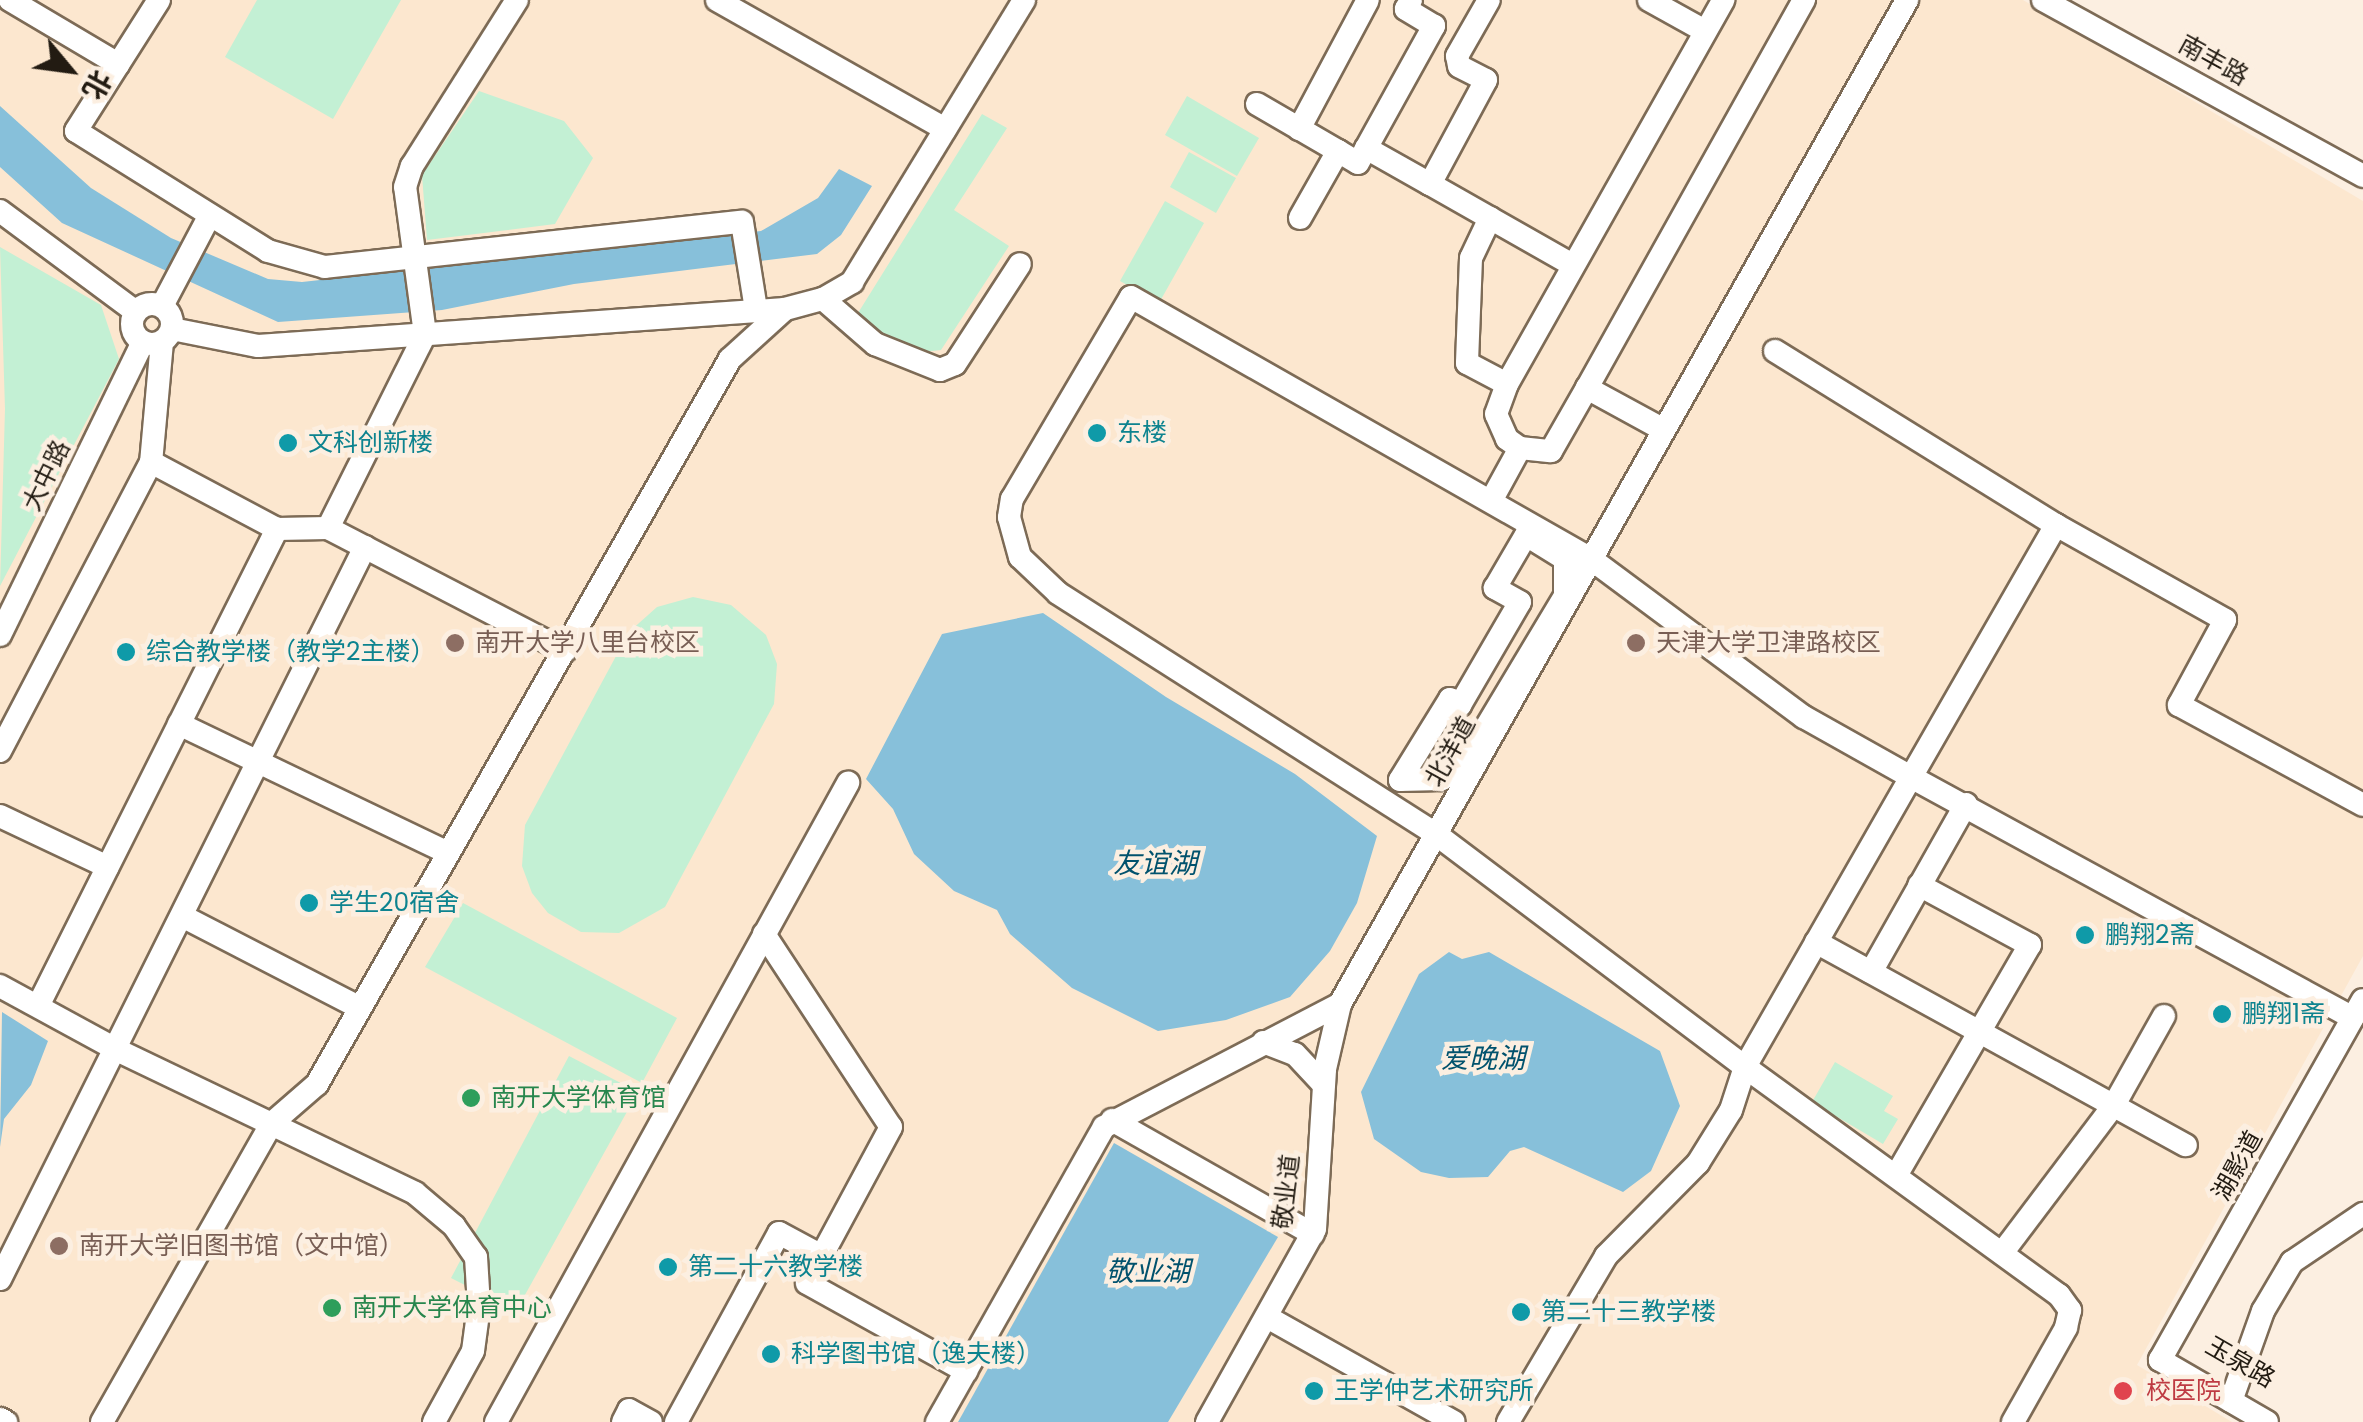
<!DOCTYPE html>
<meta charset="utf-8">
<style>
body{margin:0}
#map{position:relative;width:2363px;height:1422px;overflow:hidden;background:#fcefe1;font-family:Poppins,"Noto Sans SC",sans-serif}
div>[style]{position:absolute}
.built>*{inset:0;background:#fce7cf}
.green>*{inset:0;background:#c3f0d4}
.water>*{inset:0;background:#87c0da}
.roads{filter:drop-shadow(2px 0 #7d6b56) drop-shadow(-2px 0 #7d6b56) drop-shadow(0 2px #7d6b56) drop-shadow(0 -2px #7d6b56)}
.minor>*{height:22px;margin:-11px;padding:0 11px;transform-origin:11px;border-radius:11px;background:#fff}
.minor>.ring{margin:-11px;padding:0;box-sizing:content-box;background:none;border:22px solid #fff;border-radius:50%}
.dots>*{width:28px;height:28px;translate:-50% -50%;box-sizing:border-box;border:5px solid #fcefe1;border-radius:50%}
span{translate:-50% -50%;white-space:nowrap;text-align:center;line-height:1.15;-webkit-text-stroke:9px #fcefe1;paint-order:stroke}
.street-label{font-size:25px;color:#221b12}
.culture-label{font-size:25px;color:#0d838f}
.left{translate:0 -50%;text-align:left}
.education-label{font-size:25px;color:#785e54}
.leisure-label{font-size:25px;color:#27864d}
.health-label{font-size:25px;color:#be3a42}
.water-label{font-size:28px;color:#01526d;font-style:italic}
.north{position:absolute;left:20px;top:20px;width:100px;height:100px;-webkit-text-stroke:8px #fcefe1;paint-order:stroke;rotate:119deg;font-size:28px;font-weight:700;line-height:40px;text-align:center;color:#221b12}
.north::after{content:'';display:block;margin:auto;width:35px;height:45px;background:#221b12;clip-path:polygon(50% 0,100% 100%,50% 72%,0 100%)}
</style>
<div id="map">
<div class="built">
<i style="clip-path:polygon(0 0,2023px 0,2363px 201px,2363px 956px,2137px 1365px,2232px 1422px,0 1422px)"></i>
</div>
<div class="green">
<i style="clip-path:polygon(257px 0,401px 0,333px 119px,225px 57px)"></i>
<i style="clip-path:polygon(479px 91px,564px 121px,593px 158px,555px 224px,427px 240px,422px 175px)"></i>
<i style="clip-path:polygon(1187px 96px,1259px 138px,1237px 176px,1165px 135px)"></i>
<i style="clip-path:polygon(982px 114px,1007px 128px,954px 210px,1009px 246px,941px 350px,906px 354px,853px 321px)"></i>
<i style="clip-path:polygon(1189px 152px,1236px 178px,1216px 213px,1170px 187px)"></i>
<i style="clip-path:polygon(1165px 201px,1204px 223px,1159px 303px,1120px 281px)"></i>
<i style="clip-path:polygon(0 247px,101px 305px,119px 359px,0 586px,5px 409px)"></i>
<i style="clip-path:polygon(693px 597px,731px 605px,766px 635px,777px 664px,774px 704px,665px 907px,619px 933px,581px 932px,548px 913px,532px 893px,522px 866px,525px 825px,629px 632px,657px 607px)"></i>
<i style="clip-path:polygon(463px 903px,677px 1018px,642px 1083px,425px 967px)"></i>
<i style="clip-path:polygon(569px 1056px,638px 1092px,516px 1311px,451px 1278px)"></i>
<i style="clip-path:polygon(1835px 1062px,1893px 1096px,1884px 1111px,1898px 1119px,1883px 1144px,1812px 1102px)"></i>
</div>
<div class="water">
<i style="clip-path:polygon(0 106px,91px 188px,171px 238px,268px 279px,302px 282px,761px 231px,818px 198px,839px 169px,872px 186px,841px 235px,817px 254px,574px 284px,442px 310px,278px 322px,62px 223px,0 167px)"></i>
<i style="clip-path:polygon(1043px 613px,1166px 697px,1295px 774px,1377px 836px,1357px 903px,1330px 951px,1290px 997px,1226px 1020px,1158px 1031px,1072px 988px,1010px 934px,997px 910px,954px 891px,914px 854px,893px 809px,866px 779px,942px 634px)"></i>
<i style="clip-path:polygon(1449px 952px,1462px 959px,1489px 952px,1660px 1051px,1680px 1106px,1651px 1171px,1623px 1192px,1524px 1147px,1510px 1151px,1488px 1177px,1449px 1178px,1421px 1172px,1374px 1139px,1361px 1092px,1419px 974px)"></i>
<i style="clip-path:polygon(2px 1012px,48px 1041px,31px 1085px,4px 1119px,0 1147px)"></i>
<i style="clip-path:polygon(1114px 1143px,1278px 1237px,1168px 1422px,958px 1422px)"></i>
</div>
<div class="roads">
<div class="minor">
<i style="left:10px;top:0;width:126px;rotate:30.7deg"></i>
<i style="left:159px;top:0;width:155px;rotate:122.4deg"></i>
<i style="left:76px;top:131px;width:226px;rotate:32deg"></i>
<i style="left:268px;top:251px;width:59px;rotate:15.7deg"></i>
<i style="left:325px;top:267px;width:419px;rotate:-6.2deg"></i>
<i style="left:742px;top:222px;width:88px;rotate:80.9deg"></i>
<i style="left:717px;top:0;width:262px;rotate:29.5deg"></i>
<i style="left:1649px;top:0;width:64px;rotate:29deg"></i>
<i style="left:2043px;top:0;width:365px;rotate:28.8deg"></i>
<i style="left:1257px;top:104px;width:94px;rotate:30.1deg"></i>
<i style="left:1299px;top:129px;width:146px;rotate:-61.9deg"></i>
<i style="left:1366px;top:148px;width:73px;rotate:29.4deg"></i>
<i style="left:1430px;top:184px;width:118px;rotate:-61.7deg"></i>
<i style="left:1486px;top:80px;width:30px;rotate:-153deg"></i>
<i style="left:1459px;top:66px;width:10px;rotate:-101deg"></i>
<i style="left:1457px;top:56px;width:64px;rotate:-60.3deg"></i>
<i style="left:1430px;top:184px;width:160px;rotate:29.6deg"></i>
<i style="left:0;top:211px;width:169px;rotate:36.6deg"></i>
<i style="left:1300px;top:218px;width:77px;rotate:-60.4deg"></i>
<i style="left:1338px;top:151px;width:23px;rotate:31deg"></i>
<i style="left:1358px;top:163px;width:157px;rotate:-61deg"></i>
<i style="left:1434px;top:26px;width:33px;rotate:-149deg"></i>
<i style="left:1406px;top:9px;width:10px;rotate:-61deg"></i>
<i style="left:1490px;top:218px;width:44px;rotate:115.4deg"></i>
<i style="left:1471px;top:258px;width:105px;rotate:92.2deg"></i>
<i style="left:1467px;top:363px;width:45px;rotate:27.7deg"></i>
<i style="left:1507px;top:384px;width:32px;rotate:110deg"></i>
<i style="left:1496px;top:414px;width:27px;rotate:66deg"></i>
<i style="left:1507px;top:439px;width:16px;rotate:35deg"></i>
<i style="left:1520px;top:448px;width:60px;rotate:118.7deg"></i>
<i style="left:823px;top:299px;width:69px;rotate:40.9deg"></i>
<i style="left:875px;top:344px;width:70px;rotate:21.8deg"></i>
<i style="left:940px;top:370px;width:16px;rotate:-22deg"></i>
<i style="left:955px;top:364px;width:119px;rotate:-57deg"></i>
<i class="ring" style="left:132px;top:304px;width:18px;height:18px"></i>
<i style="left:162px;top:306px;width:101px;rotate:-62.2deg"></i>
<i style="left:172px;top:329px;width:88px;rotate:11.2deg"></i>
<i style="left:258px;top:346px;width:528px;rotate:-4.02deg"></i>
<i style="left:785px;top:309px;width:39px;rotate:-15deg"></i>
<i style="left:823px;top:299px;width:34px;rotate:-30deg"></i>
<i style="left:852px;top:282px;width:330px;rotate:-58.6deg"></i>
<i style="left:162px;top:342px;width:121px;rotate:95.2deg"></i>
<i style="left:151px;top:462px;width:143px;rotate:28deg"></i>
<i style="left:277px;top:529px;width:51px;rotate:-1.1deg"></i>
<i style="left:328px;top:528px;width:217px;rotate:-63.4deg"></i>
<i style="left:425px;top:334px;width:148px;rotate:-97.7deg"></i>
<i style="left:405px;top:187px;width:22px;rotate:-72deg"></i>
<i style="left:412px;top:166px;width:196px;rotate:-57.7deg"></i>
<i style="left:1775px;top:351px;width:331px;rotate:31.8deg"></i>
<i style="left:2056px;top:525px;width:194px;rotate:29.3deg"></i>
<i style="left:2225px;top:620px;width:97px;rotate:118.4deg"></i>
<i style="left:2179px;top:705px;width:209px;rotate:28.5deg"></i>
<i style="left:1507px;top:384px;width:441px;rotate:-60.6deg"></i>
<i style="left:1664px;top:430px;width:88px;rotate:-151.4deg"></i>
<i style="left:1587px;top:388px;width:445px;rotate:-60.8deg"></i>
<i style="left:1520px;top:448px;width:31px;rotate:6deg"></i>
<i style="left:1551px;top:451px;width:73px;rotate:-60.3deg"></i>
<i style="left:2056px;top:525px;width:291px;rotate:119.9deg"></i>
<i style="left:1911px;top:777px;width:334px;rotate:119.8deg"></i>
<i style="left:1745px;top:1067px;width:387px;rotate:-143deg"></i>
<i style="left:1436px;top:834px;width:448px;rotate:-147.5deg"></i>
<i style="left:1058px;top:593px;width:52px;rotate:-136.5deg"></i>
<i style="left:1020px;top:557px;width:41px;rotate:-105.4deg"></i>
<i style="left:1009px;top:517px;width:18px;rotate:-81deg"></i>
<i style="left:1012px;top:499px;width:234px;rotate:-59.5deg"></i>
<i style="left:1131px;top:297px;width:529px;rotate:29.66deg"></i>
<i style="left:1591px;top:559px;width:265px;rotate:36.6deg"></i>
<i style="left:1804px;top:717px;width:123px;rotate:29.3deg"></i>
<i style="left:1911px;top:777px;width:503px;rotate:28.6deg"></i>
<i style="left:328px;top:528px;width:267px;rotate:27.4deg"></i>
<i style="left:1526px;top:535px;width:46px;rotate:31.6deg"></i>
<i style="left:1565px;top:559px;width:37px;rotate:90deg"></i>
<i style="left:1565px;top:596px;width:198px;rotate:121deg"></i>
<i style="left:1463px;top:766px;width:25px;rotate:148deg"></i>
<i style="left:1442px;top:779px;width:42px;rotate:178.6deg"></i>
<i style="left:1400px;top:780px;width:95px;rotate:-58.3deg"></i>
<i style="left:1450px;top:699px;width:12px;rotate:31deg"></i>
<i style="left:1460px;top:705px;width:119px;rotate:-59.8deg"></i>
<i style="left:1520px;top:602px;width:29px;rotate:-151deg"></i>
<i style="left:1495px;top:588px;width:61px;rotate:-59.7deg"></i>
<i style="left:0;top:635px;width:326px;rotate:-64deg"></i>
<i style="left:179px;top:724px;width:296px;rotate:25.6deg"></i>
<i style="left:0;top:751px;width:326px;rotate:-62.4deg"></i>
<i style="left:0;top:816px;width:119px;rotate:25.3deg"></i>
<i style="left:184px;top:917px;width:198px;rotate:27.3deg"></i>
<i style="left:764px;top:934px;width:231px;rotate:56.7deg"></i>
<i style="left:891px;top:1127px;width:177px;rotate:118.3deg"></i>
<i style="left:807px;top:1283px;width:182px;rotate:29deg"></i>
<i style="left:1816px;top:942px;width:422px;rotate:28.8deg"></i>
<i style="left:1871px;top:972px;width:193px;rotate:-60.5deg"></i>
<i style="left:0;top:986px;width:136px;rotate:28.6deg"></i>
<i style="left:119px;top:1051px;width:328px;rotate:25.6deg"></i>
<i style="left:415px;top:1193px;width:51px;rotate:40.2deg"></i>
<i style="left:454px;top:1226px;width:38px;rotate:55deg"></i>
<i style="left:476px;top:1257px;width:49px;rotate:86.5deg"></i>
<i style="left:479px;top:1306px;width:45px;rotate:97.6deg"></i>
<i style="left:473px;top:1351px;width:81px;rotate:118.8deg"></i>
<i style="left:38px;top:1006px;width:534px;rotate:-63.39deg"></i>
<i style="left:1263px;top:1042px;width:34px;rotate:21deg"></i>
<i style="left:1295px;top:1054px;width:42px;rotate:46.9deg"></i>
<i style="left:1112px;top:1120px;width:231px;rotate:29.6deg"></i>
<i style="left:1897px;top:1174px;width:265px;rotate:-59.9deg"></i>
<i style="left:2030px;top:945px;width:126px;rotate:-151.6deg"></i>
<i style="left:2002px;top:1253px;width:186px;rotate:-52.9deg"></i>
<i style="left:2114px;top:1105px;width:102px;rotate:-60.7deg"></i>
<i style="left:0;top:1279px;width:818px;rotate:-63.5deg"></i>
<i style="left:1267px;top:1317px;width:214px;rotate:29.3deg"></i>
<i style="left:2231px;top:1401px;width:96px;rotate:-70.4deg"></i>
<i style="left:2263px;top:1311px;width:57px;rotate:-59.4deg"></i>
<i style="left:2292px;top:1262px;width:86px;rotate:-34.1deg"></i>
<i style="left:0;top:1419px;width:7px;rotate:27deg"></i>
<i style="left:102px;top:1422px;width:343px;rotate:-60.4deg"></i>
<i style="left:271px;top:1124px;width:61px;rotate:-41deg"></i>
<i style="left:317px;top:1084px;width:834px;rotate:-60.33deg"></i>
<i style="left:730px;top:359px;width:74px;rotate:-42.3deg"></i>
<i style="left:496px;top:1422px;width:730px;rotate:-61.15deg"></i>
<i style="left:623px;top:1422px;width:13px;rotate:-63deg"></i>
<i style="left:629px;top:1410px;width:25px;rotate:29deg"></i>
<i style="left:676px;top:1422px;width:215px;rotate:-61.4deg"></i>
<i style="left:779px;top:1233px;width:49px;rotate:28.1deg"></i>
<i style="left:937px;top:1422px;width:339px;rotate:-60.5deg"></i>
<i style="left:1104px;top:1127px;width:266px;rotate:-27.5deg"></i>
<i style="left:1340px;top:1004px;width:1153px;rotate:-60.54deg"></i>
<i style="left:1207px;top:1422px;width:221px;rotate:-60.8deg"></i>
<i style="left:1315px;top:1229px;width:160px;rotate:-86.4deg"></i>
<i style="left:1325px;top:1069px;width:67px;rotate:-77deg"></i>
<i style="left:1508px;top:1422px;width:193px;rotate:-59.4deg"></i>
<i style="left:1606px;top:1256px;width:131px;rotate:-45.3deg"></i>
<i style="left:1698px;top:1163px;width:62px;rotate:-58.1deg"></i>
<i style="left:1731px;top:1110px;width:45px;rotate:-72deg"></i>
<i style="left:1745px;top:1067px;width:388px;rotate:36deg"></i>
<i style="left:2059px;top:1295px;width:19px;rotate:54deg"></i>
<i style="left:2070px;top:1310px;width:18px;rotate:103deg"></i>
<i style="left:2066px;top:1328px;width:108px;rotate:119.4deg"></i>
<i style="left:2267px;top:1422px;width:124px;rotate:-149.9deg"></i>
<i style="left:2160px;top:1360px;width:413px;rotate:-60.6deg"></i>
</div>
</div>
<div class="dots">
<i style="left:1097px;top:433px;background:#0f9aa8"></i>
<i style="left:288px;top:443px;background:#0f9aa8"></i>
<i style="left:455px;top:643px;background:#8d6e63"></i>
<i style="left:1636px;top:643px;background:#8d6e63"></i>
<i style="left:126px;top:652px;background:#0f9aa8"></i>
<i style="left:309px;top:903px;background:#0f9aa8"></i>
<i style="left:2085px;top:935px;background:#0f9aa8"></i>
<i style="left:2222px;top:1014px;background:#0f9aa8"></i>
<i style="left:471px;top:1098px;background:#2e9e5b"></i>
<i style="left:59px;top:1246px;background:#8d6e63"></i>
<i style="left:668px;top:1267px;background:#0f9aa8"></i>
<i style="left:332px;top:1308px;background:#2e9e5b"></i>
<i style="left:1521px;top:1312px;background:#0f9aa8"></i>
<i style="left:771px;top:1354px;background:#0f9aa8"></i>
<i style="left:1314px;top:1391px;background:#0f9aa8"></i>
<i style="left:2123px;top:1391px;background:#e0444e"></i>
</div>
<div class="street-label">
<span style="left:2213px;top:61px;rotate:29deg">南丰路</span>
<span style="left:47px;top:476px;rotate:-64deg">大中路</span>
<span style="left:1451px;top:752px;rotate:-61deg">北洋道</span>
<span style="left:2238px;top:1166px;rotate:-61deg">湖影道</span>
<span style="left:1287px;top:1192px;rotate:-83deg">敬业道</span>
<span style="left:2240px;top:1363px;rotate:30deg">玉泉路</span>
</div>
<div class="culture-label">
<span class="left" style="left:1117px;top:433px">东楼</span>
<span class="left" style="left:308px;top:443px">文科创新楼</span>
<span class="left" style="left:146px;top:652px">综合教学楼（教学2主楼）</span>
<span class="left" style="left:329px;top:903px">学生20宿舍</span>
<span class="left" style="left:2105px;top:935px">鹏翔2斋</span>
<span class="left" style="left:2242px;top:1014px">鹏翔1斋</span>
<span class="left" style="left:688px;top:1267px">第二十六教学楼</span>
<span class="left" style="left:1541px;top:1312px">第二十三教学楼</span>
<span class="left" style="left:791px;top:1354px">科学图书馆（逸夫楼）</span>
<span class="left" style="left:1334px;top:1391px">王学仲艺术研究所</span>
</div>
<div class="education-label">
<span class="left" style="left:475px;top:643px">南开大学八里台校区</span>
<span class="left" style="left:1656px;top:643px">天津大学卫津路校区</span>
<span class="left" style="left:79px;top:1246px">南开大学旧图书馆（文中馆）</span>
</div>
<div class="leisure-label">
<span class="left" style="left:491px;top:1098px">南开大学体育馆</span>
<span class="left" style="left:352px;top:1308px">南开大学体育中心</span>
</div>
<div class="health-label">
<span class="left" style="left:2146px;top:1391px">校医院</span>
</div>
<div class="water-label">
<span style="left:1155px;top:864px">友谊湖</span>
<span style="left:1483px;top:1059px">爱晚湖</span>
<span style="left:1148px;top:1272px">敬业湖</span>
</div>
<div class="north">北</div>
</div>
